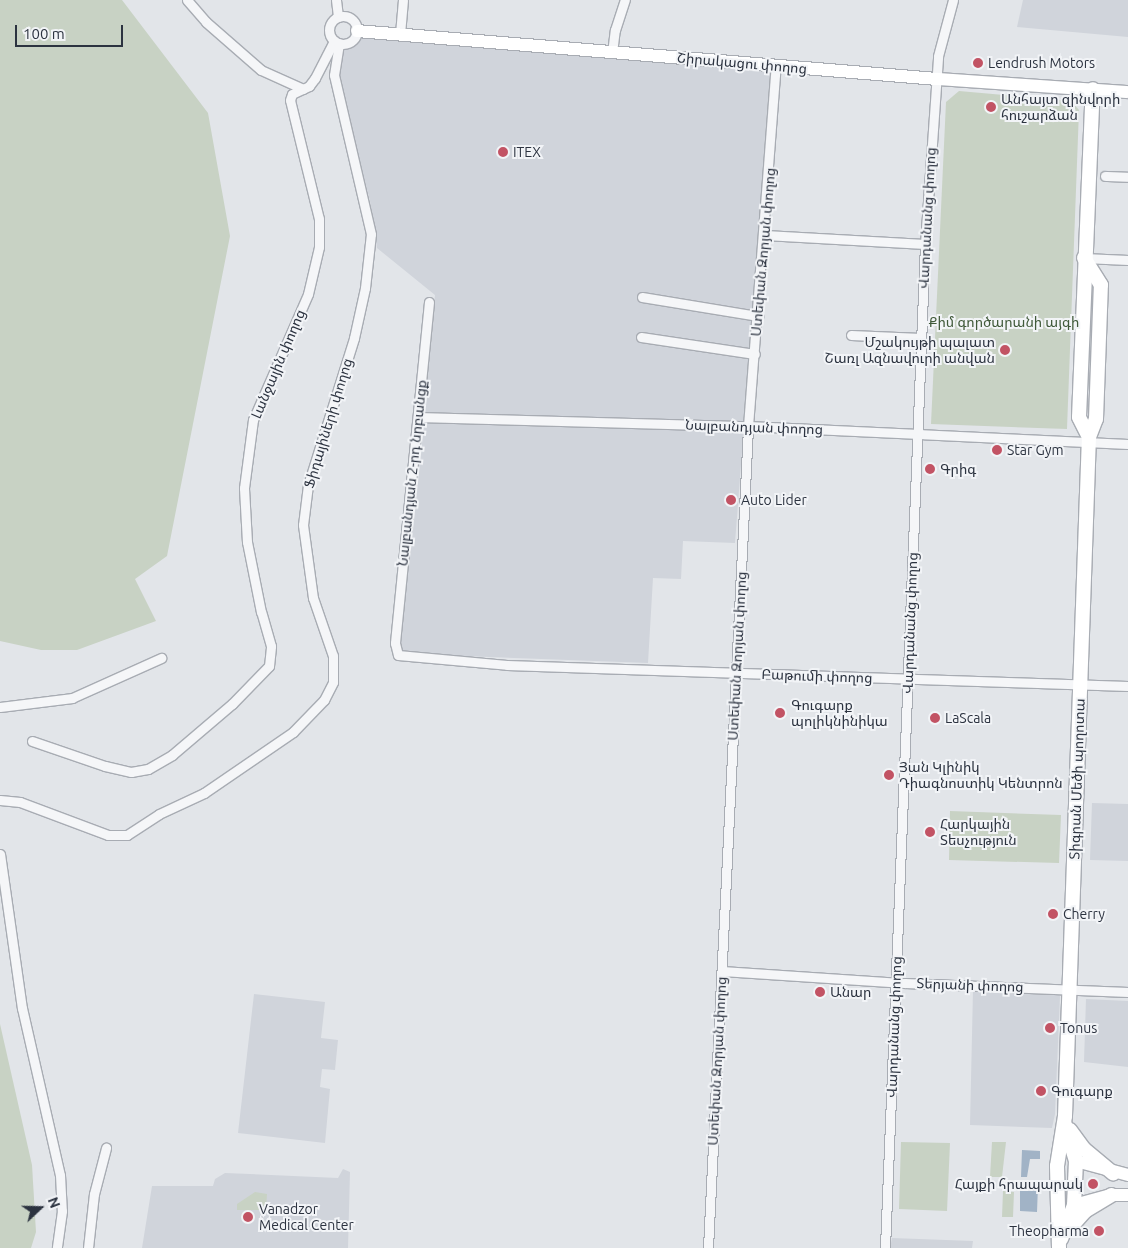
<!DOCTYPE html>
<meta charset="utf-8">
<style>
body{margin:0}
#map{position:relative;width:1128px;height:1248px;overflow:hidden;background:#e2e5e9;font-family:Ubuntu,"Noto Sans Armenian",sans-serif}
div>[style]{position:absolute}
.built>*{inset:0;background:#d0d4db}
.green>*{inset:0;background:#c8d2c4}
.water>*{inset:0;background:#a1b3c6}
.roads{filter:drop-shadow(1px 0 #a8acb3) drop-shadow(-1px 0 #a8acb3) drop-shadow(0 1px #a8acb3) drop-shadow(0 -1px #a8acb3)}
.street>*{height:9px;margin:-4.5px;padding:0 4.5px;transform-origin:4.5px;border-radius:4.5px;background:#f5f6f8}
.street>.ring{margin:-4.5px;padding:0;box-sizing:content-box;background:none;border:9px solid #f5f6f8;border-radius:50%}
.secondary>*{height:12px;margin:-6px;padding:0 6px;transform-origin:6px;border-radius:6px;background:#fff}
.primary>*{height:14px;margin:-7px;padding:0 7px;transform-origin:7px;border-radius:7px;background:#fff}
.dots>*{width:14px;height:14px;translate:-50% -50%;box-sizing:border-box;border:2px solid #f2f4f7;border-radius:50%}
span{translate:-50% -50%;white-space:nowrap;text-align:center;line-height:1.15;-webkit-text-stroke:4px #f2f4f7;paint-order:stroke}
.street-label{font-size:14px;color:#2c3340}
.poi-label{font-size:14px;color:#2c3340}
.left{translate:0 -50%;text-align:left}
.right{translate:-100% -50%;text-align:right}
.park-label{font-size:14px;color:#405a3a}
.north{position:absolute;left:15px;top:1183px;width:50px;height:50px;-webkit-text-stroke:4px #f2f4f7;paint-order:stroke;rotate:69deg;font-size:14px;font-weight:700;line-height:20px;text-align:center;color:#2c3340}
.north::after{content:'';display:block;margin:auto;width:18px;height:22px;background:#2c3340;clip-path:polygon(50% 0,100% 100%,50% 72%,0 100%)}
.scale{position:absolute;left:15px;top:25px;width:108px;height:22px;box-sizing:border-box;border:2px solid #2c3340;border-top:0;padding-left:6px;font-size:15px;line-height:18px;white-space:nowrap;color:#2c3340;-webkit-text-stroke:4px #f2f4f7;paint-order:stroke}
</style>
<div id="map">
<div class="built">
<i style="clip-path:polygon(1023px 0,1128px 0,1128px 37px,1017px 27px)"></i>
<i style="clip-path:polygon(365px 37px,765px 67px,771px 73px,735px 543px,683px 541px,681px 579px,653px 578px,648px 663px,406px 654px,399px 648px,435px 295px,377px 248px,370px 201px,337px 75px,344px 50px)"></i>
<i style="clip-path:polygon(1092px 803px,1128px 804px,1128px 861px,1090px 860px)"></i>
<i style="clip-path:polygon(973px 990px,1054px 992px,1060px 996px,1055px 1114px,1052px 1128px,970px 1125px)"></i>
<i style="clip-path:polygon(254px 994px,325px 1002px,321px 1038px,338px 1040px,335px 1070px,322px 1069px,320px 1087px,330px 1089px,325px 1143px,238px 1133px)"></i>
<i style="clip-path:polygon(1086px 999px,1128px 1001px,1128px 1067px,1084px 1062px)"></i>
<i style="clip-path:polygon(343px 1169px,350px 1172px,348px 1248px,142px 1248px,152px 1186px,213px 1186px,215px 1179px,225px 1173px,338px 1178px)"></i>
<i style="clip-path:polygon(892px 1238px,973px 1241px,972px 1248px,890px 1248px)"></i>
</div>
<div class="green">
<i style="clip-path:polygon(0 0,122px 0,208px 113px,230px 236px,167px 556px,135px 579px,156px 621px,77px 650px,41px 650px,0 641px)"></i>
<i style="clip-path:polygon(959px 91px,1071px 101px,1079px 110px,1067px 429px,931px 424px,946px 102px)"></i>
<i style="clip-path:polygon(950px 811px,1061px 815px,1059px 863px,949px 860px)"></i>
<i style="clip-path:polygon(0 1024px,32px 1165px,36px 1232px,31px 1248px,0 1248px)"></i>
<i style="clip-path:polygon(901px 1142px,950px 1143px,947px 1211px,899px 1209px)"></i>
<i style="clip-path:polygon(992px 1142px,1006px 1142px,1002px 1177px,990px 1177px)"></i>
<i style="clip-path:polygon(1003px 1191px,1014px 1192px,1013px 1217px,1002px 1217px)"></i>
<i style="clip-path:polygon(255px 1192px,267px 1194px,266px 1210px,237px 1210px,237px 1204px)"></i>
</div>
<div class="water">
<i style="clip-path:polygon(1022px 1150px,1040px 1151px,1040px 1159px,1030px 1159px,1027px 1177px,1021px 1177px)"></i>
<i style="clip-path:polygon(1032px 1186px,1038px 1186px,1037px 1212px,1020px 1211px,1020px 1191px,1032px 1191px)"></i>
</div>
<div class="roads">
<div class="street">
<i style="left:187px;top:0;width:29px;rotate:49deg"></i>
<i style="left:206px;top:22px;width:73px;rotate:41.1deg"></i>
<i style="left:261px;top:70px;width:46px;rotate:24.3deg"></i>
<i style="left:336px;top:0;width:17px;rotate:83deg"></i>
<i class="ring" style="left:329px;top:16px;width:19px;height:19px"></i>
<i style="left:400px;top:34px;width:34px;rotate:-85deg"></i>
<i style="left:612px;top:53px;width:23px;rotate:-83deg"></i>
<i style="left:615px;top:30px;width:32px;rotate:-72deg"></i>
<i style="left:1105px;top:176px;width:23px;rotate:2deg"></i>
<i style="left:765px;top:235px;width:160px;rotate:3.2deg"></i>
<i style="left:1084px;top:258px;width:44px;rotate:2.6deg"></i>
<i style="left:642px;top:297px;width:118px;rotate:9.3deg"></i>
<i style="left:429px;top:302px;width:343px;rotate:95.7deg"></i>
<i style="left:395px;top:643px;width:12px;rotate:76deg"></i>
<i style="left:398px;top:655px;width:109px;rotate:5.2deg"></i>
<i style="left:507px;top:665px;width:621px;rotate:1.94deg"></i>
<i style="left:851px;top:335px;width:70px;rotate:2.5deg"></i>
<i style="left:641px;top:337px;width:115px;rotate:8.5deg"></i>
<i style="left:418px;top:417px;width:330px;rotate:1.6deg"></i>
<i style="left:748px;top:426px;width:380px;rotate:2.7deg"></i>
<i style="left:0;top:707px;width:73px;rotate:-7.1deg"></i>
<i style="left:72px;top:698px;width:98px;rotate:-24.2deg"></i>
<i style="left:32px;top:741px;width:77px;rotate:18.9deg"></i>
<i style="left:105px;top:766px;width:27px;rotate:13deg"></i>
<i style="left:131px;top:772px;width:17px;rotate:-10deg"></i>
<i style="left:148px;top:769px;width:28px;rotate:-30deg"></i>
<i style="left:172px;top:755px;width:79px;rotate:-40.4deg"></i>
<i style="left:232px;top:704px;width:53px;rotate:-45.8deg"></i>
<i style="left:269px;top:666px;width:20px;rotate:-84deg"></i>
<i style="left:271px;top:646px;width:35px;rotate:-106deg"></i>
<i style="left:261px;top:612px;width:71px;rotate:-101.3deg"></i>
<i style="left:247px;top:542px;width:54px;rotate:-93.2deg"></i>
<i style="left:244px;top:488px;width:69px;rotate:-82.5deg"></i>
<i style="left:253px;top:420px;width:137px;rotate:-66.4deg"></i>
<i style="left:308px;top:294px;width:48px;rotate:-76.8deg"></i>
<i style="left:319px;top:247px;width:28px;rotate:-90deg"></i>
<i style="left:319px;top:219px;width:122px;rotate:-103.7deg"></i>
<i style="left:290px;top:100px;width:6px;rotate:-72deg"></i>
<i style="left:292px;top:94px;width:19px;rotate:-25deg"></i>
<i style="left:309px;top:86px;width:10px;rotate:-53deg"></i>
<i style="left:315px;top:78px;width:42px;rotate:-62.8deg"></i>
<i style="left:0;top:800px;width:20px;rotate:6deg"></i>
<i style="left:20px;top:802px;width:94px;rotate:20.6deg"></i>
<i style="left:108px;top:835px;width:19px"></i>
<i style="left:127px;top:835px;width:38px;rotate:-33deg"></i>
<i style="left:159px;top:814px;width:50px;rotate:-25deg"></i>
<i style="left:204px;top:793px;width:108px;rotate:-34.4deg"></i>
<i style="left:293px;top:732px;width:45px;rotate:-45.9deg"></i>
<i style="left:324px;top:700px;width:20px;rotate:-63deg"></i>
<i style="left:333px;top:682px;width:26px;rotate:-90deg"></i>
<i style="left:333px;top:656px;width:61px;rotate:-109deg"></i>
<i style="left:313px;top:598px;width:74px;rotate:-97.8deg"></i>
<i style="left:303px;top:525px;width:40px;rotate:-82.9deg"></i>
<i style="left:308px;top:485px;width:154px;rotate:-72.6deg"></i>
<i style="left:354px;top:338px;width:51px;rotate:-77.6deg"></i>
<i style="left:365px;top:288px;width:54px;rotate:-83.7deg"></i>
<i style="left:371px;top:234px;width:163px;rotate:-103.1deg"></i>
<i style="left:334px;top:75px;width:32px;rotate:-81deg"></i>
<i style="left:0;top:854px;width:156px;rotate:81.9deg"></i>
<i style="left:22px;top:1008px;width:171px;rotate:77.2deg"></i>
<i style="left:60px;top:1175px;width:36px;rotate:87deg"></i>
<i style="left:62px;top:1211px;width:37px;rotate:98deg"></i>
<i style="left:722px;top:971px;width:183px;rotate:3.8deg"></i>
<i style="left:905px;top:983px;width:223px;rotate:2.3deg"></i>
<i style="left:88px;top:1248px;width:54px;rotate:-83.7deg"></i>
<i style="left:94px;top:1194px;width:48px;rotate:-75.4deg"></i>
<i style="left:708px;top:1248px;width:823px;rotate:-87.21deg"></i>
<i style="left:748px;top:426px;width:362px;rotate:-85.6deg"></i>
<i style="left:885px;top:1248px;width:1005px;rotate:-87.72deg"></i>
<i style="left:925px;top:244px;width:188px;rotate:-86deg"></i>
<i style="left:938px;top:56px;width:58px;rotate:-75deg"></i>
</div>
<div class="secondary">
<i style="left:357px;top:31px;width:582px;rotate:4.73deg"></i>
<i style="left:937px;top:79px;width:191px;rotate:3.9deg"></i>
<i style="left:1076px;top:1161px;width:54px;rotate:15.1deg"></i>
<i style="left:1074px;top:1205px;width:39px;rotate:-15deg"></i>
<i style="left:1112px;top:1195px;width:16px"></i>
</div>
<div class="primary">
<i style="left:1089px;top:437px;width:22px;rotate:-117deg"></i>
<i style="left:1079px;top:417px;width:328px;rotate:-87.6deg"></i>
<i style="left:1070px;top:1130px;width:24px;rotate:54deg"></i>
<i style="left:1084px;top:1149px;width:38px;rotate:40deg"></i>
<i style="left:1069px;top:1229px;width:24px;rotate:-48deg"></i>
<i style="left:1085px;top:1211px;width:31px;rotate:-31deg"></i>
<i style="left:1061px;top:1239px;width:36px;rotate:-69deg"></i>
<i style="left:1074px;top:1205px;width:44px;rotate:-87.4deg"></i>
<i style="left:1076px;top:1161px;width:39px;rotate:-107deg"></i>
<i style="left:1059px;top:1248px;width:82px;rotate:-91.4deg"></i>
<i style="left:1057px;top:1166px;width:51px;rotate:-80.9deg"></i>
<i style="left:1065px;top:1116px;width:679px;rotate:-87.98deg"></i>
<i style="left:1089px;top:437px;width:19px;rotate:-69deg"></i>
<i style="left:1096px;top:419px;width:134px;rotate:-87.9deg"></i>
<i style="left:1101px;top:285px;width:32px;rotate:-122deg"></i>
</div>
</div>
<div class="dots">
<i style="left:978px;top:63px;background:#c25364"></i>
<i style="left:991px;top:107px;background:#c25364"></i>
<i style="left:503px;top:152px;background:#c25364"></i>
<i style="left:1005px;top:350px;background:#c25364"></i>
<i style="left:997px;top:450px;background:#c25364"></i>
<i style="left:930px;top:469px;background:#c25364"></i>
<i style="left:731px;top:500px;background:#c25364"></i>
<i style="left:780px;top:713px;background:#c25364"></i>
<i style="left:935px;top:718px;background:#c25364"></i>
<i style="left:889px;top:775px;background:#c25364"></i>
<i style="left:930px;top:832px;background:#c25364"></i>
<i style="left:1053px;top:914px;background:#c25364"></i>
<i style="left:820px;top:992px;background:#c25364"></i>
<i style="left:1050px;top:1028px;background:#c25364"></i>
<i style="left:1041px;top:1091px;background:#c25364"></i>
<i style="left:1093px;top:1184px;background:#c25364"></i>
<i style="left:248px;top:1217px;background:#c25364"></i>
<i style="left:1099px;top:1231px;background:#c25364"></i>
</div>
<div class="street-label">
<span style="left:742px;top:63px;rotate:5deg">Շիրակացու փողոց</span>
<span style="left:927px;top:218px;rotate:-87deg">Վարդանանց փողոց</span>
<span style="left:763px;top:252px;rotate:-85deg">Ստեփան Զորյան փողոց</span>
<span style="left:278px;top:364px;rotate:-67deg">Լանջային փողոց</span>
<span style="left:328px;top:423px;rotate:-73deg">Ֆիդայիների փողոց</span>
<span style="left:754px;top:427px;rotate:2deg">Նալբանդյան փողոց</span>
<span style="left:412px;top:473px;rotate:-84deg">Նալբանդյան 2-րդ նրբանցք</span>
<span style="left:910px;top:623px;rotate:-88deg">Վարդանանց փողոց</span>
<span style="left:737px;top:656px;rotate:-87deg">Ստեփան Զորյան փողոց</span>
<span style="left:817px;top:676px;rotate:2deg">Բաթումի փողոց</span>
<span style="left:1077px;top:779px;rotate:-88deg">Տիգրան Մեծի պողոտա</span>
<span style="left:970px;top:985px;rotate:2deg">Տերյանի փողոց</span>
<span style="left:894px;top:1027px;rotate:-88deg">Վարդանանց փողոց</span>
<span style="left:717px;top:1061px;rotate:-87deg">Ստեփան Զորյան փողոց</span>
</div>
<div class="poi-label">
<span class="left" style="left:988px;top:63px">Lendrush Motors</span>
<span class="left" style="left:1001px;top:107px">Անհայտ զինվորի<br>հուշարձան</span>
<span class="left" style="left:513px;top:152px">ITEX</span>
<span class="right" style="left:995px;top:350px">Մշակույթի պալատ<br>Շառլ Ազնավուրի անվան</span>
<span class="left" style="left:1007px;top:450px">Star Gym</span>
<span class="left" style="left:940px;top:469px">Գրիգ</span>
<span class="left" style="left:741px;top:500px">Auto Lider</span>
<span class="left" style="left:791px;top:713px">Գուգարք<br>պոլիկնինիկա</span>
<span class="left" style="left:945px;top:718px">LaScala</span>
<span class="left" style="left:899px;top:775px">Յան Կլինիկ<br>Դիագնոստիկ Կենտրոն</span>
<span class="left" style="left:940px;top:832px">Հարկային<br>Տեսչություն</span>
<span class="left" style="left:1063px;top:914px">Cherry</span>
<span class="left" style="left:830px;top:992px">Անար</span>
<span class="left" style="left:1060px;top:1028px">Tonus</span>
<span class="left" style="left:1051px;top:1091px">Գուգարք</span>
<span class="right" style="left:1083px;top:1184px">Հայքի հրապարակ</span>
<span class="left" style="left:259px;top:1217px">Vanadzor<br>Medical Center</span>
<span class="right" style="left:1089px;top:1231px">Theopharma</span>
</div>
<div class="park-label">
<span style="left:1004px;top:322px">Քիմ գործարանի այգի</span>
</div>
<div class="north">N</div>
<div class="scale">100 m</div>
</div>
